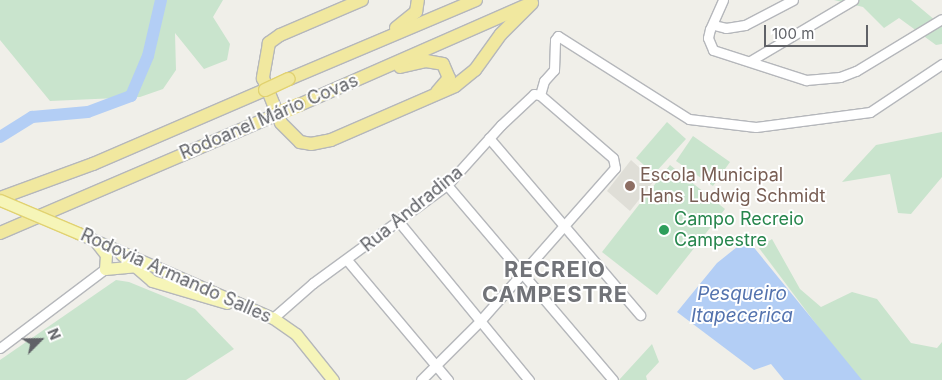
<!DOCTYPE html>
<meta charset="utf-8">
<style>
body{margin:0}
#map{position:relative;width:942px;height:380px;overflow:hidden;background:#f0efe9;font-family:Inter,sans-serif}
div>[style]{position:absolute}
.education>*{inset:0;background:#dfded7}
.green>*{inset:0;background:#c9e4cd}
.water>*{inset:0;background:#b3cef5}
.river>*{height:12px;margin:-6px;padding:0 6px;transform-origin:6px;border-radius:6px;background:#b3cef5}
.roads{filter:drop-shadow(1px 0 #b5b7bb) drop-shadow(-1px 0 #b5b7bb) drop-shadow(0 1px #b5b7bb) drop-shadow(0 -1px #b5b7bb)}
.minor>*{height:9px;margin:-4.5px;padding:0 4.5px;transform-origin:4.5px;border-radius:4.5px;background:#fff}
.major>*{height:11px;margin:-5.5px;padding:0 5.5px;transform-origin:5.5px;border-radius:5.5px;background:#f6f5b8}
.highway>*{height:12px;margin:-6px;padding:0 6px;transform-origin:6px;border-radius:6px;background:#f1e89f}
.bridges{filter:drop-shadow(1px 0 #e1d271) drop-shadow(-1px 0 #e1d271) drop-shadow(0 1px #e1d271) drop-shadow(0 -1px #e1d271)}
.major-bridge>*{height:11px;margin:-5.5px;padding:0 5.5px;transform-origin:5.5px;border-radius:5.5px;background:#f6f5b8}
.highway-bridge>*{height:12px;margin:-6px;padding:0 6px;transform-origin:6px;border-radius:6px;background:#f1e89f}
.dots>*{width:14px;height:14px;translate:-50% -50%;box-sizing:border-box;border:2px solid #fff;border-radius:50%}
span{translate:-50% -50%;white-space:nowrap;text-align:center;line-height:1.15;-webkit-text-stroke:4px #fff;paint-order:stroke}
.street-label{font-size:18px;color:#606267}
.education-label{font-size:18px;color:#785e54}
.left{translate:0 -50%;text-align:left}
.leisure-label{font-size:18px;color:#27864d}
.water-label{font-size:19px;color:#5473ae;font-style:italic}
.district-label{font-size:22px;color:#717378;font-weight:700;letter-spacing:1px}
.north{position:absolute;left:15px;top:315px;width:50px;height:50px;-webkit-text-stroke:4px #fff;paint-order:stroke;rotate:67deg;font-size:14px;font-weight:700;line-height:20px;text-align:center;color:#606267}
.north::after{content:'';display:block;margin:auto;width:18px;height:22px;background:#606267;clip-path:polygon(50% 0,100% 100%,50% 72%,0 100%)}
.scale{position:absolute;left:764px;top:25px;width:104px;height:22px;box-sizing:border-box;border:2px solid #606267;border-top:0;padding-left:6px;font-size:15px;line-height:18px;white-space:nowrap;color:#606267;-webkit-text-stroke:4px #fff;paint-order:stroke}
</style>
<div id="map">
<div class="education">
<i style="clip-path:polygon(631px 160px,654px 181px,630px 211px,607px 191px)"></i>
</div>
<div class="green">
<i style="clip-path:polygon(0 0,223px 0,213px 17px,230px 44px,227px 60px,204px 69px,175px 33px,176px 70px,163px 89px,140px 97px,50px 101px,0 40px)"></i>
<i style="clip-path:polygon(834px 0,911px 0,942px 26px,942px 44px,936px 45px,899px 18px,884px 28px,863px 7px)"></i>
<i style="clip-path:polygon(667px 122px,686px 139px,654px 174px,636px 158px)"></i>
<i style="clip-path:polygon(942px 132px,942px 177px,911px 214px,898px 213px,890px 174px,842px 182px,876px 145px)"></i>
<i style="clip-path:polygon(693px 136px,730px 162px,713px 186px,676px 161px)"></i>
<i style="clip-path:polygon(670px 165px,725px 209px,657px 295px,602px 252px)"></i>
<i style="clip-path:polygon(772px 239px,800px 289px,821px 307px,852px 292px,877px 299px,911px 343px,937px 348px,942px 342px,942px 380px,858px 380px,759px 248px)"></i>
<i style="clip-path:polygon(116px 280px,129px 282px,195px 309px,234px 349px,186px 380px,0 380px,0 360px)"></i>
<i style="clip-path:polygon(652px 344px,659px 362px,646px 376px,647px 380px,619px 380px)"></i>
</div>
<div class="water">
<i style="clip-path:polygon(747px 239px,862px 380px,784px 380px,771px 364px,754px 370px,677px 312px,717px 263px)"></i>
</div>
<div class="river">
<i style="left:0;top:137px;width:38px;rotate:-32deg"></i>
<i style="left:32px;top:117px;width:56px;rotate:-5.1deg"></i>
<i style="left:88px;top:112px;width:46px;rotate:-20.4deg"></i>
<i style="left:131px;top:96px;width:43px;rotate:-67deg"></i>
<i style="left:148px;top:56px;width:57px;rotate:-76.9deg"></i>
</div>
<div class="roads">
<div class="minor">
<i style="left:723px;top:0;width:32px;rotate:114deg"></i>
<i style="left:710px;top:29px;width:9px;rotate:103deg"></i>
<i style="left:708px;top:38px;width:13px;rotate:67deg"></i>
<i style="left:713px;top:50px;width:98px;rotate:17.9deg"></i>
<i style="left:806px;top:80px;width:34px;rotate:-5deg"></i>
<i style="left:840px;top:77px;width:17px;rotate:-21deg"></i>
<i style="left:856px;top:71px;width:100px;rotate:-31.2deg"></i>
<i style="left:714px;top:25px;width:12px;rotate:14deg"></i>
<i style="left:726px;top:28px;width:19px;rotate:-9deg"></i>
<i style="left:745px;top:25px;width:54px;rotate:-27.5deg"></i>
<i style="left:750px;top:61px;width:120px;rotate:-30.6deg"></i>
<i style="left:540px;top:95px;width:15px;rotate:-74deg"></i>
<i style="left:544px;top:81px;width:15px;rotate:-48deg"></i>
<i style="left:554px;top:70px;width:30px;rotate:-88deg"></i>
<i style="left:555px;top:40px;width:5px;rotate:-53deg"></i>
<i style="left:558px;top:36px;width:155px;rotate:32.4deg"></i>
<i style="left:689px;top:119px;width:67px;rotate:6.8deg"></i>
<i style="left:756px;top:127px;width:115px;rotate:-7.5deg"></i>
<i style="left:870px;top:112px;width:87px;rotate:-33.7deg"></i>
<i style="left:489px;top:138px;width:233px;rotate:49.5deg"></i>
<i style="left:447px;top:185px;width:256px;rotate:49.6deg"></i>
<i style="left:399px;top:222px;width:205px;rotate:50.6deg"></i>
<i style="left:347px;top:260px;width:157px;rotate:49.9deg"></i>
<i style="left:273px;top:318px;width:53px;rotate:-41.2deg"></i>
<i style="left:313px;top:283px;width:166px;rotate:-36.2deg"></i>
<i style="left:447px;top:185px;width:81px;rotate:-48deg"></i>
<i style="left:501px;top:125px;width:45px;rotate:-43.2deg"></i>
<i style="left:534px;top:94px;width:6px;rotate:9deg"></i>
<i style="left:0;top:348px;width:131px;rotate:-37deg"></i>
<i style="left:421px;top:380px;width:83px;rotate:-45deg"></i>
<i style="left:480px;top:321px;width:204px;rotate:-48.6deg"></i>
<i style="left:615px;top:168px;width:10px;rotate:-101deg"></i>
<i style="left:613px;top:158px;width:96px;rotate:-139.2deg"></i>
</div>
<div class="major">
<i style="left:78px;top:233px;width:213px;rotate:23.6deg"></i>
<i style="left:273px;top:318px;width:28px;rotate:35deg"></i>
<i style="left:296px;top:334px;width:59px;rotate:51.2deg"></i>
<i style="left:96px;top:242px;width:16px;rotate:52deg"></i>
<i style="left:106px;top:255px;width:14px;rotate:94deg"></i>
<i style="left:121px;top:254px;width:41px;rotate:41.1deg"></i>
<i style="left:152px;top:281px;width:78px;rotate:16.3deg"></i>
<i style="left:105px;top:269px;width:33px;rotate:-5deg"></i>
</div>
<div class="highway">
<i style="left:362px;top:0;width:89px;rotate:156.9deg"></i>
<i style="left:280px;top:35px;width:14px;rotate:144deg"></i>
<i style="left:269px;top:43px;width:36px;rotate:100deg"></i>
<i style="left:263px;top:78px;width:48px;rotate:68.2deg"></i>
<i style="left:281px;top:123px;width:27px;rotate:45deg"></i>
<i style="left:300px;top:142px;width:11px;rotate:10deg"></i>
<i style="left:311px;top:144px;width:20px;rotate:-11deg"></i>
<i style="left:331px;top:140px;width:135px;rotate:-23.5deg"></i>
<i style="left:455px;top:86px;width:26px;rotate:-39deg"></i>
<i style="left:475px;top:70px;width:44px;rotate:-54.2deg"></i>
<i style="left:501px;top:34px;width:44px;rotate:-45deg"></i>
<i style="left:396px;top:28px;width:26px;rotate:-39deg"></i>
<i style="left:416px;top:12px;width:12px;rotate:-81deg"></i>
<i style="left:400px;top:67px;width:27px;rotate:-13deg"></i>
<i style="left:426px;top:61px;width:17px;rotate:10deg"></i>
<i style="left:443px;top:64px;width:15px;rotate:67deg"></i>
<i style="left:449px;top:78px;width:18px;rotate:131deg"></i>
<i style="left:289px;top:79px;width:203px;rotate:-22.9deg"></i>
<i style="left:299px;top:105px;width:247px;rotate:-23.7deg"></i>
<i style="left:0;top:198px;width:99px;rotate:-20.1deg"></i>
<i style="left:93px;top:164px;width:187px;rotate:-23.3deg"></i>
<i style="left:0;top:233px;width:299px;rotate:-23.2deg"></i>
</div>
</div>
<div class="bridges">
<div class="major-bridge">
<i style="left:0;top:200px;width:85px;rotate:22.9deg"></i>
</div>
<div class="highway-bridge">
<i style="left:265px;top:90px;width:26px;rotate:-25deg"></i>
<i style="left:275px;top:115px;width:26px;rotate:-23deg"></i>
</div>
</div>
<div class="dots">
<i style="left:630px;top:186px;background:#8d6e63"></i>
<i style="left:664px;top:230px;background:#2e9e5b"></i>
</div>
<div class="street-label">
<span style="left:269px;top:117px;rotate:-23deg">Rodoanel Mário Covas</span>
<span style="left:412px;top:209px;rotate:-39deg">Rua Andradina</span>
<span style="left:176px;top:276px;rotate:24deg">Rodovia Armando Salles</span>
</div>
<div class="education-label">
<span class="left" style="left:640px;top:186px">Escola Municipal<br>Hans Ludwig Schmidt</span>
</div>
<div class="leisure-label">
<span class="left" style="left:674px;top:230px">Campo Recreio<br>Campestre</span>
</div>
<div class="water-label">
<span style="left:742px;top:305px">Pesqueiro<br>Itapecerica</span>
</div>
<div class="district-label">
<span style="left:555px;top:282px">RECREIO<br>CAMPESTRE</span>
</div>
<div class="north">N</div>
<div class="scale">100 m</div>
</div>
